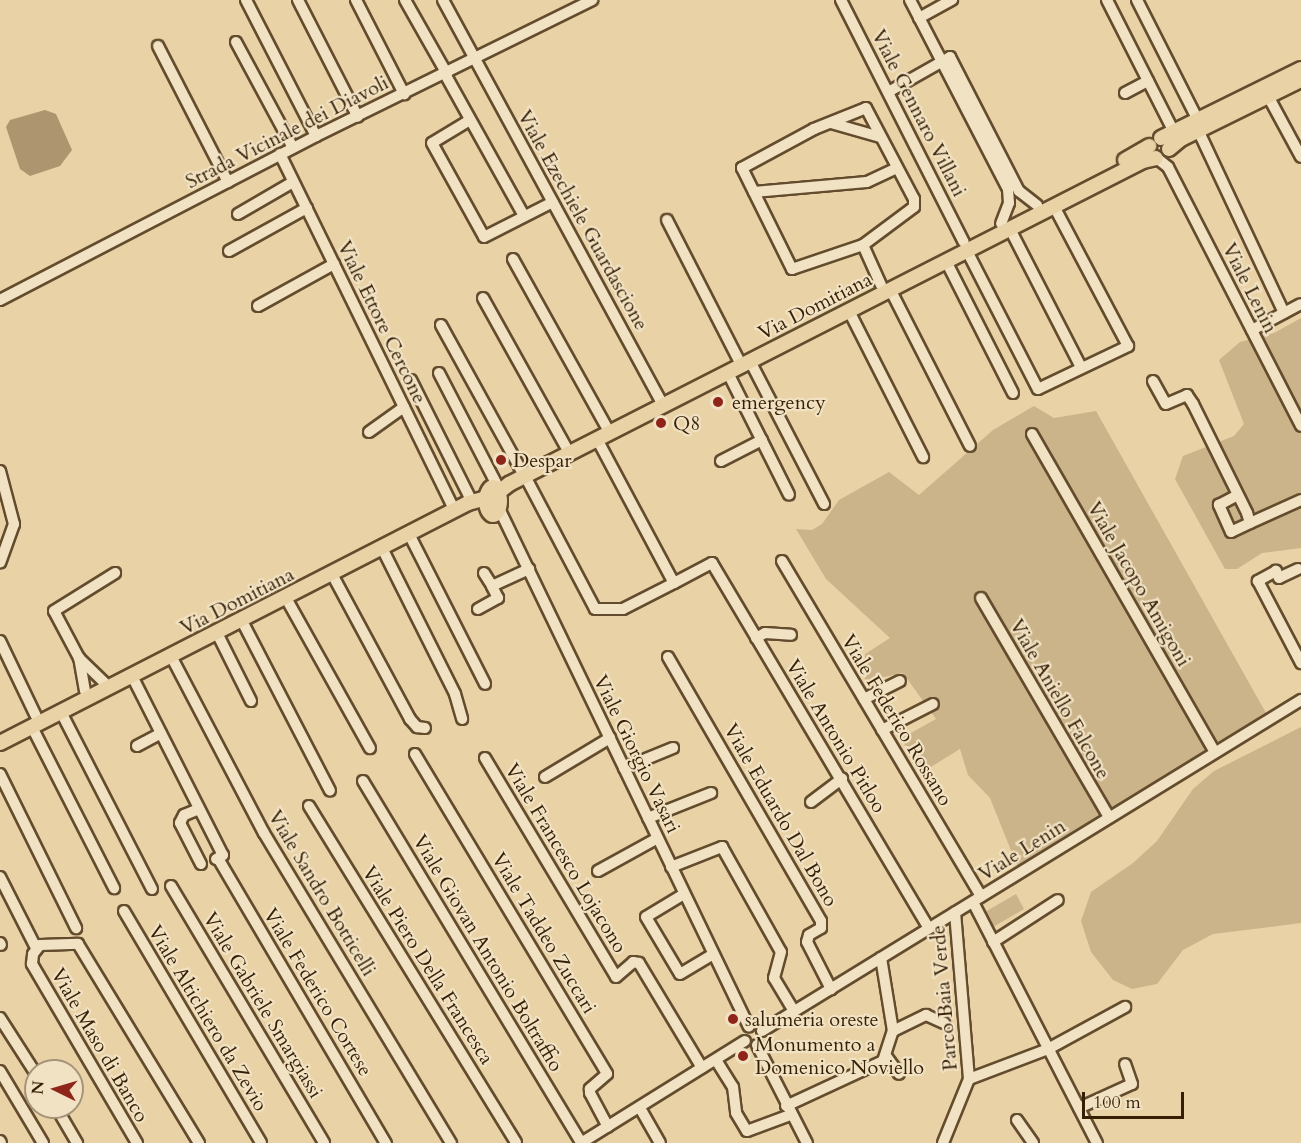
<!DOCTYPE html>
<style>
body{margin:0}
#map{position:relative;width:1301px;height:1143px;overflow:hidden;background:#e9d2a5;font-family:Cardo,serif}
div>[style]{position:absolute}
.green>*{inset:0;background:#cbb48a}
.water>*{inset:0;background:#ac956f}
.roads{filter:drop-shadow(2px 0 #634c2d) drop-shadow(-2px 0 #634c2d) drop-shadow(0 2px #634c2d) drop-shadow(0 -2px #634c2d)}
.minor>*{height:10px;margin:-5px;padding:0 5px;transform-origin:5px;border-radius:5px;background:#f1e2c4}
.major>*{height:14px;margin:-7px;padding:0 7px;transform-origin:7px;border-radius:7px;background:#e9d2a5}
.major>.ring{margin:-7px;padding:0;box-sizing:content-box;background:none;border:14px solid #e9d2a5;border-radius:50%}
.dots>*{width:16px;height:16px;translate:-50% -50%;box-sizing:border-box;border:3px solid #f1e2c4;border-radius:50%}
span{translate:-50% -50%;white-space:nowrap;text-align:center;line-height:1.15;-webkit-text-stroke:4.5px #f1e2c4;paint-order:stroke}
.street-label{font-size:20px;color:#361f05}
.poi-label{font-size:20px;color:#361f05}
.left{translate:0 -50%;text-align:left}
.north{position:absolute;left:24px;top:1059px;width:60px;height:60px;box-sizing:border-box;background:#f1e2c4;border:2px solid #a69478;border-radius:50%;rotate:275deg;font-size:16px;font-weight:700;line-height:24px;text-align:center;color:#361f05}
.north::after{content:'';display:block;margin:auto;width:21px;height:27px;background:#8f2418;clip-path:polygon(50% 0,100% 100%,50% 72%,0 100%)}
.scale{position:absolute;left:1082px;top:1092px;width:102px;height:27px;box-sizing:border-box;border:3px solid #361f05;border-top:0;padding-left:8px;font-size:18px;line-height:21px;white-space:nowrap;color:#361f05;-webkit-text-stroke:4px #f1e2c4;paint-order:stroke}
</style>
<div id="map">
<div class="green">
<i style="clip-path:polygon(1301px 318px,1301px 548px,1262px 553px,1237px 569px,1225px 569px,1175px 479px,1183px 456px,1234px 436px,1244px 424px,1219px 360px,1240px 342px,1274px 333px)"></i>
<i style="clip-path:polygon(1034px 406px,1054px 418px,1096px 411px,1266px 713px,1018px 868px,990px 798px,968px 775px,960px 749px,926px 770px,900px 739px,936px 719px,903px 673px,865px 681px,865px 654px,890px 638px,826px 579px,796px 529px,812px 530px,822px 524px,839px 500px,889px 472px,919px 495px,993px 430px)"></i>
<i style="clip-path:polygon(1301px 727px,1301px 923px,1213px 934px,1183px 950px,1157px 984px,1132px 989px,1113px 980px,1091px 952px,1081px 921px,1091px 892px,1133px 863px,1157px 841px,1193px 789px,1214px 771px)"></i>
<i style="clip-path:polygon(1016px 894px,1024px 909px,993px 927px,985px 912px)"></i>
</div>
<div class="water">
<i style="clip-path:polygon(45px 110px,56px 114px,72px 150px,60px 166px,30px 176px,20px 169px,6px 127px,10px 120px)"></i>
</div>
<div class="roads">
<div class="minor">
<i style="left:246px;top:0;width:153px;rotate:62.8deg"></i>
<i style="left:298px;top:0;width:131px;rotate:62.9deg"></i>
<i style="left:356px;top:0;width:106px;rotate:62.9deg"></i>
<i style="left:405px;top:0;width:85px;rotate:60.4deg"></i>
<i style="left:443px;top:0;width:454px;rotate:61.5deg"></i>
<i style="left:841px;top:0;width:271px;rotate:63.1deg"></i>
<i style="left:910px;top:0;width:213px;rotate:62.6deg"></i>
<i style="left:1008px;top:189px;width:14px;rotate:86deg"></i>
<i style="left:1009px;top:203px;width:22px;rotate:111deg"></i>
<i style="left:1107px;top:0;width:148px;rotate:63.1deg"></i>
<i style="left:1137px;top:0;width:135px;rotate:63.1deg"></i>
<i style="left:919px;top:18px;width:38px;rotate:-29deg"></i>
<i style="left:236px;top:42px;width:120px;rotate:61.7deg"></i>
<i style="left:158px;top:46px;width:153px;rotate:62.8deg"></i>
<i style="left:445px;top:74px;width:162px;rotate:60.9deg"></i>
<i style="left:890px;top:91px;width:69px;rotate:-29.5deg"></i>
<i style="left:950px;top:57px;width:151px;rotate:62.8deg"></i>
<i style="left:1019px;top:191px;width:23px;rotate:38deg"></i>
<i style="left:1125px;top:93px;width:26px;rotate:-28deg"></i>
<i style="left:1268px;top:96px;width:69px;rotate:61.6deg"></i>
<i style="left:866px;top:108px;width:103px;rotate:62.2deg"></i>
<i style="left:914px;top:199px;width:8px;rotate:90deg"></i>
<i style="left:914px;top:207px;width:64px;rotate:143.3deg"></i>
<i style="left:863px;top:245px;width:75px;rotate:161.3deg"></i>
<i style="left:792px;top:269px;width:113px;rotate:-116.3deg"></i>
<i style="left:742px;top:168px;width:82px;rotate:-28.4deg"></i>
<i style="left:814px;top:129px;width:56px;rotate:-22deg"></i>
<i style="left:470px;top:120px;width:44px;rotate:148.8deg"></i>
<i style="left:432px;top:143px;width:107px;rotate:61deg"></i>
<i style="left:484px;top:237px;width:77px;rotate:-26.9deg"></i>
<i style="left:831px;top:123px;width:51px;rotate:15.9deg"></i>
<i style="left:1198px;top:130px;width:202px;rotate:64.8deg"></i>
<i style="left:280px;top:154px;width:391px;rotate:63.9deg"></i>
<i style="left:1158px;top:159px;width:13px;rotate:39deg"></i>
<i style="left:1168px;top:167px;width:291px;rotate:62.8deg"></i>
<i style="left:754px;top:192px;width:113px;rotate:-5.1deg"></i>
<i style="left:867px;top:182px;width:33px;rotate:-25deg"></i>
<i style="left:238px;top:214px;width:64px;rotate:-30.2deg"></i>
<i style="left:667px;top:220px;width:156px;rotate:62.9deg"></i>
<i style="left:1010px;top:229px;width:155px;rotate:62.8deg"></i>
<i style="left:863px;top:245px;width:44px;rotate:65.8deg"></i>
<i style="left:229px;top:251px;width:89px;rotate:-28.9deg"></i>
<i style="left:967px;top:251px;width:155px;rotate:62.8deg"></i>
<i style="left:1038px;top:389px;width:100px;rotate:-25.5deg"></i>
<i style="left:1128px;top:346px;width:158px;rotate:-117.9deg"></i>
<i style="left:513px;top:259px;width:191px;rotate:60.9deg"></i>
<i style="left:946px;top:261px;width:148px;rotate:63.1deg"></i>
<i style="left:890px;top:289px;width:176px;rotate:63deg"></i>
<i style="left:483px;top:298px;width:171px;rotate:60.9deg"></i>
<i style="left:0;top:300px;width:356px;rotate:-27.4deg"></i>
<i style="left:316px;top:136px;width:308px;rotate:-26.2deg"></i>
<i style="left:258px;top:306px;width:87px;rotate:-28.9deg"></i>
<i style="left:849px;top:311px;width:164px;rotate:63.1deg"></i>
<i style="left:441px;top:325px;width:166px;rotate:61.1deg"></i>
<i style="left:1252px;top:330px;width:55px;rotate:-28deg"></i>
<i style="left:750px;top:361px;width:161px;rotate:62.6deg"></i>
<i style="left:439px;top:373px;width:124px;rotate:62.6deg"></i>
<i style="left:728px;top:373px;width:136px;rotate:63.4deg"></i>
<i style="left:411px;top:380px;width:130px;rotate:63.4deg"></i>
<i style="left:1153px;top:381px;width:26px;rotate:61deg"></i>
<i style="left:1166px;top:404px;width:23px;rotate:-23deg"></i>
<i style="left:1187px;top:395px;width:11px;rotate:56deg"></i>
<i style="left:1193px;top:404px;width:122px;rotate:63.6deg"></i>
<i style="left:1247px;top:513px;width:10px;rotate:73deg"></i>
<i style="left:1250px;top:523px;width:21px;rotate:155deg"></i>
<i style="left:1231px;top:532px;width:30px;rotate:-114deg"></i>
<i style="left:1219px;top:505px;width:21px;rotate:-28deg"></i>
<i style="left:369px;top:432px;width:43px;rotate:-35.5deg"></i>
<i style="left:1032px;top:434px;width:367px;rotate:60.1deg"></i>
<i style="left:597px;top:439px;width:163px;rotate:61.9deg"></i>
<i style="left:674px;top:583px;width:43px;rotate:-27.8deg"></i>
<i style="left:712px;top:563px;width:425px;rotate:59.3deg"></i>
<i style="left:721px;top:461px;width:46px;rotate:-27.1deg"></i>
<i style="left:0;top:471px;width:55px;rotate:75.2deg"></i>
<i style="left:14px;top:524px;width:41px;rotate:109.7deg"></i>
<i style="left:525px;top:476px;width:150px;rotate:62.2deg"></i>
<i style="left:595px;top:609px;width:28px"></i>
<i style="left:623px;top:609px;width:57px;rotate:-27deg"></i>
<i style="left:493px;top:496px;width:589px;rotate:64.26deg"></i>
<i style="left:1250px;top:523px;width:56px;rotate:-24.3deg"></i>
<i style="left:409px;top:534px;width:168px;rotate:63.1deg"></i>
<i style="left:382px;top:548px;width:163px;rotate:63.4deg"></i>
<i style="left:455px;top:694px;width:26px;rotate:74deg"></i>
<i style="left:782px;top:561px;width:390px;rotate:59.3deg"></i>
<i style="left:1298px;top:569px;width:21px;rotate:155deg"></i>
<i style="left:1279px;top:578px;width:8px;rotate:-113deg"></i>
<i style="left:1276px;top:571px;width:21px;rotate:151deg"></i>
<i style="left:1258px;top:581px;width:93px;rotate:62.3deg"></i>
<i style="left:484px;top:573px;width:15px;rotate:58deg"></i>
<i style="left:492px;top:586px;width:41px;rotate:-24.7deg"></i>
<i style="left:332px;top:574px;width:165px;rotate:61.7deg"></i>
<i style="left:410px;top:719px;width:11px;rotate:49deg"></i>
<i style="left:417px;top:727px;width:8px;rotate:7deg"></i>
<i style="left:286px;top:598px;width:172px;rotate:60.8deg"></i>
<i style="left:981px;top:598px;width:254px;rotate:59.7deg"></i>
<i style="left:478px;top:609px;width:23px;rotate:-29deg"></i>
<i style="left:498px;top:598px;width:13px;rotate:-117deg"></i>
<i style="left:242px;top:621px;width:191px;rotate:62.6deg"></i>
<i style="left:217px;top:633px;width:76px;rotate:63.4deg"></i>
<i style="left:756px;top:638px;width:10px;rotate:-29deg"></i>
<i style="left:765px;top:633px;width:26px;rotate:4deg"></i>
<i style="left:0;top:641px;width:83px;rotate:64.4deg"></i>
<i style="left:171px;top:656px;width:200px;rotate:62.3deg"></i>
<i style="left:264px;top:833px;width:362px;rotate:58.9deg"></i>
<i style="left:668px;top:657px;width:305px;rotate:59.9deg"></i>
<i style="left:821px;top:921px;width:7px;rotate:90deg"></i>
<i style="left:821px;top:928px;width:14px;rotate:150deg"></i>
<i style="left:809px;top:935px;width:7px;rotate:106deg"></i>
<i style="left:807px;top:942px;width:53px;rotate:62.9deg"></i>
<i style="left:79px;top:658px;width:53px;rotate:-118deg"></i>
<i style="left:54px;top:611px;width:72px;rotate:-31.9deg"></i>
<i style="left:132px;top:676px;width:201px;rotate:63.1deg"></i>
<i style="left:223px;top:855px;width:8px;rotate:150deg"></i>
<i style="left:85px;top:691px;width:34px;rotate:-100deg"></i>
<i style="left:79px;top:658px;width:35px;rotate:44deg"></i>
<i style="left:864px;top:699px;width:40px;rotate:-26.6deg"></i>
<i style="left:61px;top:712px;width:199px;rotate:62.8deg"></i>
<i style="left:32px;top:727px;width:181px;rotate:63deg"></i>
<i style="left:882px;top:730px;width:57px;rotate:-27deg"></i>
<i style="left:137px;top:746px;width:27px;rotate:-28deg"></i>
<i style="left:415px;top:754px;width:373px;rotate:59deg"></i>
<i style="left:607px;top:1074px;width:23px;rotate:139deg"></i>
<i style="left:590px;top:1089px;width:4px;rotate:90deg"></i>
<i style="left:590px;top:1093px;width:38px;rotate:62deg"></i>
<i style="left:485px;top:758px;width:255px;rotate:59.1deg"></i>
<i style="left:616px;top:977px;width:23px;rotate:-41deg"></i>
<i style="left:633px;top:962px;width:6px;rotate:9deg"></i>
<i style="left:639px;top:963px;width:122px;rotate:59deg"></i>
<i style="left:624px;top:768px;width:53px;rotate:-22.2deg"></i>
<i style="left:0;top:774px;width:172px;rotate:63.7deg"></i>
<i style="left:545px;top:777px;width:76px;rotate:-31deg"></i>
<i style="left:363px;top:781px;width:423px;rotate:58.9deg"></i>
<i style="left:811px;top:802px;width:39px;rotate:-37deg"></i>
<i style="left:309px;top:806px;width:395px;rotate:58.4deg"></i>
<i style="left:199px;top:809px;width:16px;rotate:158deg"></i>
<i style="left:184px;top:815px;width:9px;rotate:117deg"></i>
<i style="left:180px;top:823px;width:46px;rotate:62.9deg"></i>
<i style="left:648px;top:818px;width:68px;rotate:-21.6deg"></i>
<i style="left:219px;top:860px;width:329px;rotate:59.5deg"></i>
<i style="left:671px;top:867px;width:55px;rotate:-21.4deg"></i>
<i style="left:722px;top:847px;width:120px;rotate:60.7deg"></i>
<i style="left:781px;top:952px;width:27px;rotate:105deg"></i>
<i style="left:774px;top:978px;width:39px;rotate:59deg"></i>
<i style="left:598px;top:871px;width:68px;rotate:-28.8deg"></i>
<i style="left:0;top:877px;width:80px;rotate:63.1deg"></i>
<i style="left:171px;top:886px;width:299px;rotate:59.2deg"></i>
<i style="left:684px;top:894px;width:44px;rotate:148.8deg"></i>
<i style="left:646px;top:917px;width:66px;rotate:59.2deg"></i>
<i style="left:680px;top:974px;width:39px;rotate:-31deg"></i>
<i style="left:973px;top:902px;width:271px;rotate:62.8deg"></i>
<i style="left:124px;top:911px;width:269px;rotate:59.4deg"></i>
<i style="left:993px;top:942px;width:77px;rotate:-32.9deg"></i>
<i style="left:0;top:943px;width:2px;rotate:63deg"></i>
<i style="left:0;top:1018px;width:67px;rotate:57.3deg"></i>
<i style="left:762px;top:1031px;width:633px;rotate:-31.55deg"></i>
<i style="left:893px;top:1031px;width:37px;rotate:-26deg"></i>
<i style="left:926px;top:1015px;width:20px;rotate:24deg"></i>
<i style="left:757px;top:1045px;width:110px;rotate:63deg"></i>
<i style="left:886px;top:1056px;width:22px;rotate:54deg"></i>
<i style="left:716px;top:1060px;width:32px;rotate:58deg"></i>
<i style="left:733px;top:1087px;width:26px;rotate:83deg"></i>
<i style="left:736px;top:1113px;width:21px;rotate:59deg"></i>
<i style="left:747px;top:1131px;width:46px;rotate:-20.4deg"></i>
<i style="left:0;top:1071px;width:84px;rotate:59.2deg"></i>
<i style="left:969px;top:1079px;width:85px;rotate:-20.8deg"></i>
<i style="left:1048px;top:1049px;width:88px;rotate:-28.6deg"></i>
<i style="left:786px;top:1106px;width:107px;rotate:-24.9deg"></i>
<i style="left:883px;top:1061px;width:32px;rotate:-72deg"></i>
<i style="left:893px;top:1031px;width:74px;rotate:-99.3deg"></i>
<i style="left:56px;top:1107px;width:42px;rotate:59.7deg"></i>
<i style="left:640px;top:1108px;width:40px;rotate:60.3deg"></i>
<i style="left:1079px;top:1108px;width:58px;rotate:-24.4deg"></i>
<i style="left:1132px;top:1084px;width:21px;rotate:-109deg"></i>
<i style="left:1017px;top:1120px;width:28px;rotate:55deg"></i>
<i style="left:0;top:1141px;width:2px;rotate:63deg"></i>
<i style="left:137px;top:1143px;width:208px;rotate:-120.4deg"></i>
<i style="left:32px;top:964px;width:10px;rotate:-84deg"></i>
<i style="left:33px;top:954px;width:11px;rotate:-52deg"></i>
<i style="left:40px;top:945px;width:38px;rotate:-2deg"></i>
<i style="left:78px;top:944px;width:233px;rotate:58.7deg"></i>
<i style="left:581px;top:1143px;width:193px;rotate:-31.9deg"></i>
<i style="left:943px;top:1143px;width:69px;rotate:-67.9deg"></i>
<i style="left:969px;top:1079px;width:167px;rotate:-94.8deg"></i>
</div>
<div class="major">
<i style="left:1161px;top:138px;width:156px;rotate:-26.2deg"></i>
<i style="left:1169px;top:149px;width:16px;rotate:-40deg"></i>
<i style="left:1181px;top:139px;width:134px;rotate:-26.2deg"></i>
<i style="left:1125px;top:160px;width:28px;rotate:-30deg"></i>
<i class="ring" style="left:485.5px;top:486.5px;width:-3px;height:-3px"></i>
<i style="left:495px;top:495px;width:18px;rotate:-38deg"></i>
<i style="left:509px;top:484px;width:712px;rotate:-27deg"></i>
<i style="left:1143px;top:161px;width:13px;rotate:-13deg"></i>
<i style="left:0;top:743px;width:526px;rotate:-27.15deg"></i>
<i style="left:468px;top:503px;width:24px;rotate:-15deg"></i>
</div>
</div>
<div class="dots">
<i style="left:718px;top:402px;background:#8f2418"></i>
<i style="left:661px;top:423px;background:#8f2418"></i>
<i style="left:501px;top:460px;background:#8f2418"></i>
<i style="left:733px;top:1019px;background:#8f2418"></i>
<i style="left:743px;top:1056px;background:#8f2418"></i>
</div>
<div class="street-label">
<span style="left:919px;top:113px;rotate:63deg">Viale Gennaro Villani</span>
<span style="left:287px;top:132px;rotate:-27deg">Strada Vicinale dei Diavoli</span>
<span style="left:583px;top:220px;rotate:61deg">Viale Ezechiele Guardascione</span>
<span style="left:1250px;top:288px;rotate:63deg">Viale Lenin</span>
<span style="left:815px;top:306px;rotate:-27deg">Via Domitiana</span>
<span style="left:382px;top:322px;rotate:64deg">Viale Ettore Cercone</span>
<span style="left:1139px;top:584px;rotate:60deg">Viale Jacopo Amigoni</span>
<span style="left:237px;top:601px;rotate:-27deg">Via Domitiana</span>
<span style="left:1060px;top:699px;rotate:60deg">Viale Aniello Falcone</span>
<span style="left:897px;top:720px;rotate:59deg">Viale Federico Rossano</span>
<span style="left:836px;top:736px;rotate:59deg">Viale Antonio Pitloo</span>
<span style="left:637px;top:754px;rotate:64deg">Viale Giorgio Vasari</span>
<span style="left:781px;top:815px;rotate:60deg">Viale Eduardo Dal Bono</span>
<span style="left:1022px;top:850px;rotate:-32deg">Viale Lenin</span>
<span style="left:566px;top:858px;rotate:59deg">Viale Francesco Lojacono</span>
<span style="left:322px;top:893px;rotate:59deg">Viale Sandro Botticelli</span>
<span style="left:544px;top:933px;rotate:59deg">Viale Taddeo Zuccari</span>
<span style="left:488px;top:953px;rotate:59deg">Viale Giovan Antonio Boltraffio</span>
<span style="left:428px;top:965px;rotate:58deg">Viale Piero Della Francesca</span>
<span style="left:318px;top:992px;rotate:59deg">Viale Federico Cortese</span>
<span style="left:944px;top:998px;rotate:-95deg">Parco Baia Verde</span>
<span style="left:263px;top:1005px;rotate:59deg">Viale Gabriele Smargiassi</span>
<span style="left:208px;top:1018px;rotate:59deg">Viale Altichiero da Zevio</span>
<span style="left:100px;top:1045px;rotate:60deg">Viale Maso di Banco</span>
</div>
<div class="poi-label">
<span class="left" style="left:732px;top:402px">emergency</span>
<span class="left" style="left:673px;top:423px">Q8</span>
<span class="left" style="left:513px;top:460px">Despar</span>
<span class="left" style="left:745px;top:1019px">salumeria oreste</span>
<span class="left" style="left:755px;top:1056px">Monumento a<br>Domenico Noviello</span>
</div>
<div class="north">N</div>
<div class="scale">100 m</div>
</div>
